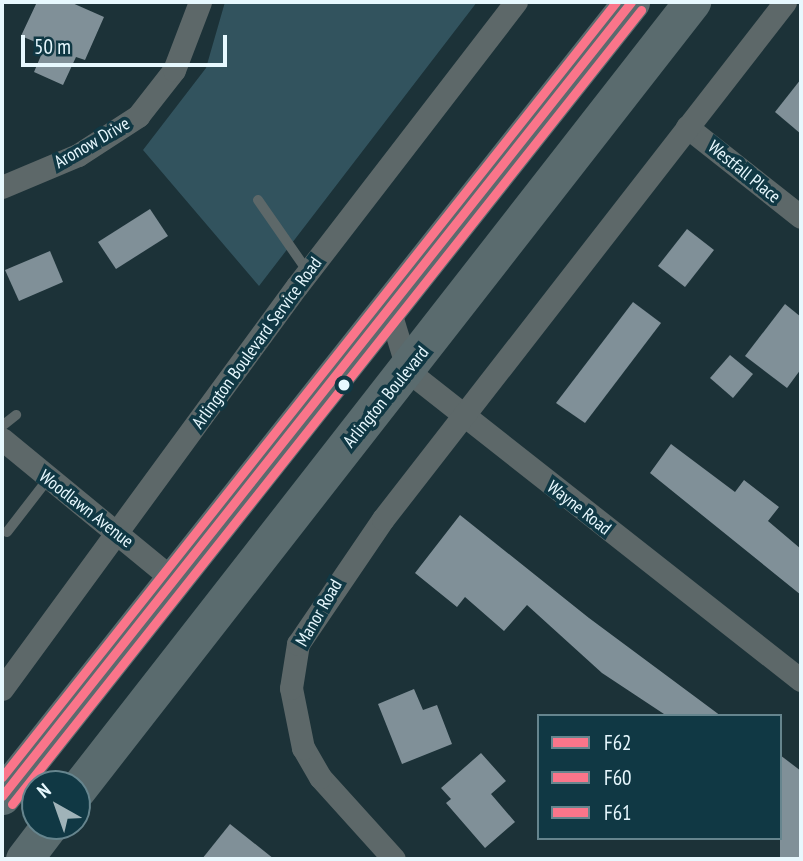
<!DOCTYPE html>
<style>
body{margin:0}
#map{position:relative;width:803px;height:861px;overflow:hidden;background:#1c3238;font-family:"PT Sans Narrow",sans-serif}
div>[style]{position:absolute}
.green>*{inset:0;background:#32535e}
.building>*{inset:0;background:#809098}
.service>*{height:10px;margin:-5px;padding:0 5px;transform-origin:5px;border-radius:5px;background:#5d6869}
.minor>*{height:23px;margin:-11.5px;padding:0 11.5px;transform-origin:11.5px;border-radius:11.5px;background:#5d6869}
.trunk>*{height:37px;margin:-18.5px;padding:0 18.5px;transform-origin:18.5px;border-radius:18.5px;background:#5a6b6e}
.bus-1>*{height:9px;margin:-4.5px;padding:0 4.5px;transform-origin:4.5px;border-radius:4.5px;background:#fa758a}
.bus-2>*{height:9px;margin:-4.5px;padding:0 4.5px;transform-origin:4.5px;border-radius:4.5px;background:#fa758a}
.bus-3>*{height:9px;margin:-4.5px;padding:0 4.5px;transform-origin:4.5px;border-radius:4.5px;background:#fa758a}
.dots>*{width:19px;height:19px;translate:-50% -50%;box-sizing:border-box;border:4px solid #103844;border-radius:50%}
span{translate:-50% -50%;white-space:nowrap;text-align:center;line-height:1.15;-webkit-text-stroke:7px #103844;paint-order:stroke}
.street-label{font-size:18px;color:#e7f8fe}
.frame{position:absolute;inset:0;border:4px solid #e7f8fe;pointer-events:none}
.legend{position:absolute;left:537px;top:714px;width:245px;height:126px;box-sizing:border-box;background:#103844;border:2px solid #66858e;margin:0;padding:9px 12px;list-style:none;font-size:21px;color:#e7f8fe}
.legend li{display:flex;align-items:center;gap:14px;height:35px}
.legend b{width:35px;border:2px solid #66858e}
.north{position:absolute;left:21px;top:770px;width:70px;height:70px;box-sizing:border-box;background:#103844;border:2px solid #66858e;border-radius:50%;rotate:320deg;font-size:19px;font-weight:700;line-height:28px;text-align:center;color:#e7f8fe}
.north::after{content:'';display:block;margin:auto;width:24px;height:32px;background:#a0b3b9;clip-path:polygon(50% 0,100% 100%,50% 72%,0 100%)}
.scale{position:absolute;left:21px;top:35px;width:206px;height:32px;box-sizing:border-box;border:4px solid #e7f8fe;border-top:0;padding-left:9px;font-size:21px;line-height:24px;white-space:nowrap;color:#e7f8fe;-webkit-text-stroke:5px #103844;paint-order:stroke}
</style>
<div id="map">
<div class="green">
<i style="clip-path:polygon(225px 2px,477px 2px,259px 286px,143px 150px,206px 68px)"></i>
</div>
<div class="building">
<i style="clip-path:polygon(37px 2px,70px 2px,104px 17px,85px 60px,76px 57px,63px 85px,34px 72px,45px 46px,21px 36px)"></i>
<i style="clip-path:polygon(801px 79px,801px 134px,775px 112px)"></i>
<i style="clip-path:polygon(150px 209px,168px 236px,116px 269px,98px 242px)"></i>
<i style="clip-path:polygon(687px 229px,714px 250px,685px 287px,658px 266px)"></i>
<i style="clip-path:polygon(50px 251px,63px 282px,19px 301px,5px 270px)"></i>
<i style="clip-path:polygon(633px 302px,661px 323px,585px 423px,556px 403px)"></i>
<i style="clip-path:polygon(785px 304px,801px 317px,801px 369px,787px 388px,745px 356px)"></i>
<i style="clip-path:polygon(730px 355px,753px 374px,733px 398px,710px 378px)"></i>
<i style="clip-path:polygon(671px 444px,735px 492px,744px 480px,779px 507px,768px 521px,801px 549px,801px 595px,650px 473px)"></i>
<i style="clip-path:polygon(460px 515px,589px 618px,721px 716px,667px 716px,602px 673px,527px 605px,504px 631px,465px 597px,457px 607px,415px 573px)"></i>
<i style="clip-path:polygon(414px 689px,423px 710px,437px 705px,452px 744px,402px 764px,378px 704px)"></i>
<i style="clip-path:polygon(481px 753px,506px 781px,491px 794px,515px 822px,485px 848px,446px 803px,451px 799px,441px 788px)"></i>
<i style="clip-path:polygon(780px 755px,801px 771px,801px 859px,780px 859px)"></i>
<i style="clip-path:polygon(230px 824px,274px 859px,202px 859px)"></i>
</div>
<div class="service">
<i style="left:258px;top:200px;width:88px;rotate:55.2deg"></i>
<i style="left:2px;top:426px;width:18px;rotate:-38deg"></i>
<i style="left:7px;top:532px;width:67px;rotate:-52.3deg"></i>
</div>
<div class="minor">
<i style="left:687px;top:127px;width:145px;rotate:38.3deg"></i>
<i style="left:2px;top:187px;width:82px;rotate:-22.8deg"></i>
<i style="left:78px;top:155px;width:72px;rotate:-33deg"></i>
<i style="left:138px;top:116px;width:58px;rotate:-52deg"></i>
<i style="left:174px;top:70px;width:73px;rotate:-69.1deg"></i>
<i style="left:390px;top:312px;width:62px;rotate:73deg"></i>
<i style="left:408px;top:371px;width:500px;rotate:38.2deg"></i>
<i style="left:2px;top:439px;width:219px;rotate:39.4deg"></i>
<i style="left:2px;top:689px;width:499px;rotate:-53.8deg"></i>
<i style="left:297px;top:286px;width:359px;rotate:-52.4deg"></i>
<i style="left:394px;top:859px;width:110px;rotate:-132.1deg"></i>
<i style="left:320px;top:777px;width:34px;rotate:-120deg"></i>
<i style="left:303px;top:748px;width:61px;rotate:-101.3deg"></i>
<i style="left:291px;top:688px;width:45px;rotate:-81deg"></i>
<i style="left:298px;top:644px;width:151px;rotate:-55.8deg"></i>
<i style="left:383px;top:519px;width:655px;rotate:-52.13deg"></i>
</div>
<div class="trunk">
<i style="left:77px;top:790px;width:1000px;rotate:-52.03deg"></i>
<i style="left:2px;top:796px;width:1013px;rotate:-51.61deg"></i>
<i style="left:24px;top:859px;width:41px;rotate:-52.9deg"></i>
</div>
<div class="bus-1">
<i style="left:2px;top:796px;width:1013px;rotate:-51.61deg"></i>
</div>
<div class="bus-2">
<i style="left:12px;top:804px;width:1013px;rotate:-51.61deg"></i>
</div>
<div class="bus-3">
<i style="left:2px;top:777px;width:989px;rotate:-51.61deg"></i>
</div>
<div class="dots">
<i style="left:344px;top:385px;background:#e7f8fe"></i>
</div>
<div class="street-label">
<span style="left:92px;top:143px;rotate:-30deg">Aronow Drive</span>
<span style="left:744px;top:172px;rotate:39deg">Westfall Place</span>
<span style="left:257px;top:343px;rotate:-54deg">Arlington Boulevard Service Road</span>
<span style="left:386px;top:397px;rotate:-51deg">Arlington Boulevard</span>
<span style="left:579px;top:508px;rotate:38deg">Wayne Road</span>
<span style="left:86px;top:509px;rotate:38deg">Woodlawn Avenue</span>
<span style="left:319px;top:613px;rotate:-60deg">Manor Road</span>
</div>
<div class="frame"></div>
<ul class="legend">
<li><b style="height:9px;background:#fa758a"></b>F62</li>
<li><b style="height:9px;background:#fa758a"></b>F60</li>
<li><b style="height:9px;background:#fa758a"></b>F61</li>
</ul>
<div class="north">N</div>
<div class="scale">50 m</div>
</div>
